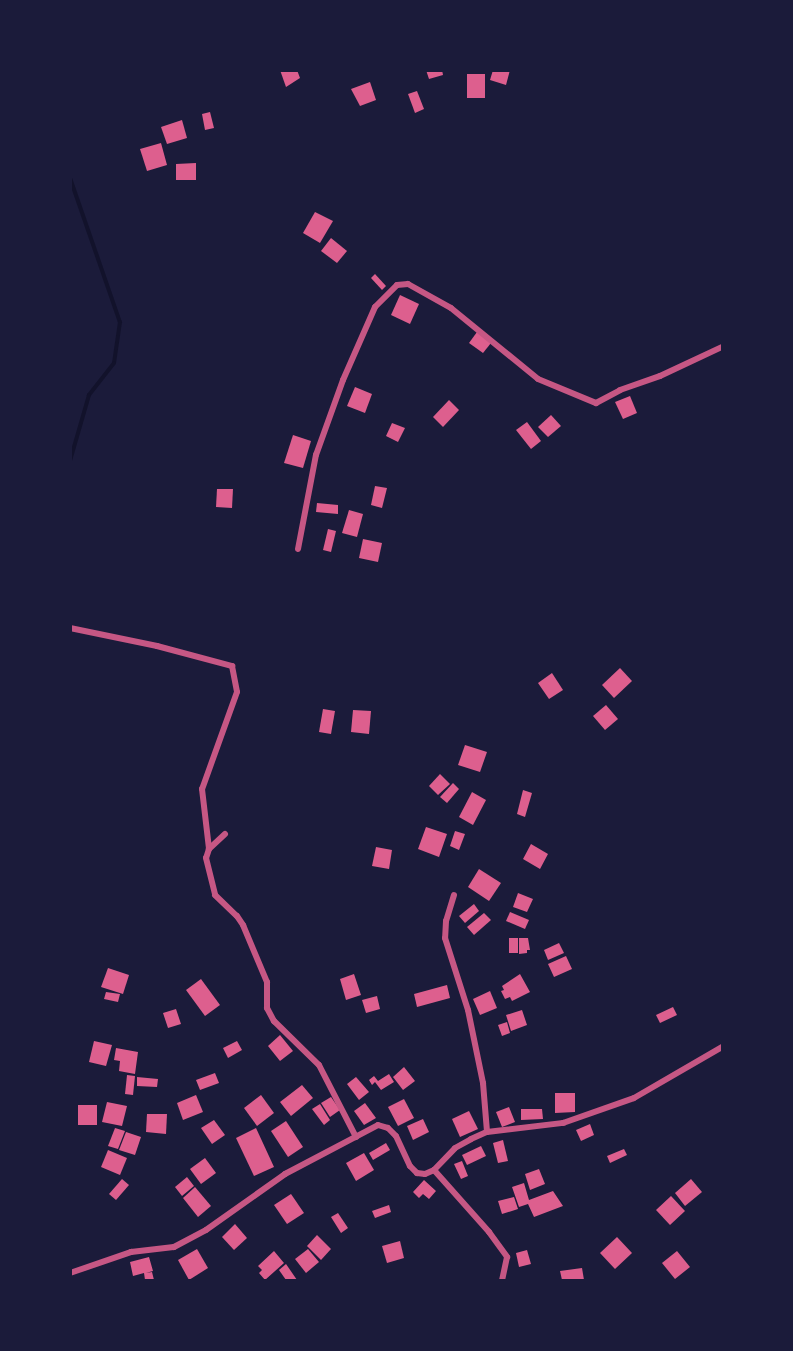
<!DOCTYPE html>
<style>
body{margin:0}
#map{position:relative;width:793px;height:1351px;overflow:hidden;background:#1b1b3a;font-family:Figtree,sans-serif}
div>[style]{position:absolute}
.stream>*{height:4px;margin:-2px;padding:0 2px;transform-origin:2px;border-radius:2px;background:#12122b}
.building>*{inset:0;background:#dd5f8e}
.minor>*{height:6px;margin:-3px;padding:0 3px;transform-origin:3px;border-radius:3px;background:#c65784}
span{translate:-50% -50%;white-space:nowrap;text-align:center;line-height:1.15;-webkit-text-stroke:6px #1b1b3a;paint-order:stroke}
.frame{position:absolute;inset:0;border:72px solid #1b1b3a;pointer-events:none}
</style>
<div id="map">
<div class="stream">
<i style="left:70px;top:178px;width:152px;rotate:70.9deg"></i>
<i style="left:120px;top:322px;width:41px;rotate:98.3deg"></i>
<i style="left:114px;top:363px;width:41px;rotate:128deg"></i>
<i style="left:89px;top:395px;width:69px;rotate:106.1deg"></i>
</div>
<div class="building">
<i style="clip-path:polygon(280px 70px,297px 70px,300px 78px,286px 87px)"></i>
<i style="clip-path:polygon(426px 70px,442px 70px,443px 75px,429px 79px)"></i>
<i style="clip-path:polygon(493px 70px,510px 70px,506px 85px,490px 80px)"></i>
<i style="clip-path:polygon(467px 74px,485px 74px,485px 98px,467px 98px)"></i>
<i style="clip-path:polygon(370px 82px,376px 100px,360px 106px,351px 89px)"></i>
<i style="clip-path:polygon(417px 91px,424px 109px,415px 113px,408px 94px)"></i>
<i style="clip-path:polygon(210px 112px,214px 128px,205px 130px,202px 114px)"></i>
<i style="clip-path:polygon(182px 120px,187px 138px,167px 144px,161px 127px)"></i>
<i style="clip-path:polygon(161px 143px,167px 165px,147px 171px,140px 149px)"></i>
<i style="clip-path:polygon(196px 163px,196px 180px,176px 180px,176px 164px)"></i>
<i style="clip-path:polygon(315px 212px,333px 221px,320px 243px,303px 233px)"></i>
<i style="clip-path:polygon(331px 238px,347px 251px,337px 263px,321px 251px)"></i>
<i style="clip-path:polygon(375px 274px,386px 286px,382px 290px,371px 278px)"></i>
<i style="clip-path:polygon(400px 295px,419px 304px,410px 324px,391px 315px)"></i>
<i style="clip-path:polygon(477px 332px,491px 343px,483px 353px,469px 343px)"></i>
<i style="clip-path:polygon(355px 387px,372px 394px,365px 413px,347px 406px)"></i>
<i style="clip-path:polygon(630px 396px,637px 413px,623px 419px,615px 402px)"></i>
<i style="clip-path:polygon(449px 400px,459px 410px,443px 427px,433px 417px)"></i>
<i style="clip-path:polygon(551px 415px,561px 426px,548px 437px,538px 427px)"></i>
<i style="clip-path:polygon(527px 422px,541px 441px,531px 449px,516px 430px)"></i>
<i style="clip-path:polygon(392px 423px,405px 428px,398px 442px,386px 436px)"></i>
<i style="clip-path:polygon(293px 435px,311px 441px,303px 468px,284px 463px)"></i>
<i style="clip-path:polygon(375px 486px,387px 488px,382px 508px,371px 505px)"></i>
<i style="clip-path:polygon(217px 489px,233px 489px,232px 508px,216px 507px)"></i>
<i style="clip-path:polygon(317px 503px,338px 505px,338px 514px,316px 512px)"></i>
<i style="clip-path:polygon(349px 510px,363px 514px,357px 537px,342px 533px)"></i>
<i style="clip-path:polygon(328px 529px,336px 531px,331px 552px,323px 550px)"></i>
<i style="clip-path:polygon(363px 539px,382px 543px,378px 562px,359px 558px)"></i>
<i style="clip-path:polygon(620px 668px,632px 681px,614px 698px,602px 685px)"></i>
<i style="clip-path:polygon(552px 673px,563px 690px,549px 699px,538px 683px)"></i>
<i style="clip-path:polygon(606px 705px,618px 719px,605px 730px,593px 716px)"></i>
<i style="clip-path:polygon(323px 709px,335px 711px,331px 734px,319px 732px)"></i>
<i style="clip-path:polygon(353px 710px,371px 711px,369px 734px,351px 732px)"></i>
<i style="clip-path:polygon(465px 745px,487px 752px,480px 772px,458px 765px)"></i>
<i style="clip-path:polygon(440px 774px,450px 784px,438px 795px,429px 786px)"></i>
<i style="clip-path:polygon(453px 783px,459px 789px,447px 803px,440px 797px)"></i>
<i style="clip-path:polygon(523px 790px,532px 793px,525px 817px,517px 814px)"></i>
<i style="clip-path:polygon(472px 792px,486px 800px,473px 825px,459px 817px)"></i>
<i style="clip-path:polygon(426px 827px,447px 834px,439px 857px,418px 849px)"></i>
<i style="clip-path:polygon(455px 831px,465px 834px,459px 850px,450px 846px)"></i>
<i style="clip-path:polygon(531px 844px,548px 854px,540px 869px,523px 859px)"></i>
<i style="clip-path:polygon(376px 847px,392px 850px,389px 869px,372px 866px)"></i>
<i style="clip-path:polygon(479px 869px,501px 883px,489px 901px,468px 887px)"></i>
<i style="clip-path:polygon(518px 893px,533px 899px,527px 912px,513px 907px)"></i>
<i style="clip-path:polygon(474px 904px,479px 911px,465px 923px,459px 916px)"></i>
<i style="clip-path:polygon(510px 912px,529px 920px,525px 929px,506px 921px)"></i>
<i style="clip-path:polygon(484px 913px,491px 920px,474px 935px,467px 927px)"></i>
<i style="clip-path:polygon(509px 938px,518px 938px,518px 953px,509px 953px)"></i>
<i style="clip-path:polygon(519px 938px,528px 938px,530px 950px,527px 950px,527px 953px,519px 954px)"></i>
<i style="clip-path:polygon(559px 943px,564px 953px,548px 960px,544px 950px)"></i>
<i style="clip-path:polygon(566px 956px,572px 969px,554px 977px,548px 964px)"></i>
<i style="clip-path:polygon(108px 968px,129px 975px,123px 994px,101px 987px)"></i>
<i style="clip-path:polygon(354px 974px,361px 995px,346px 1000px,340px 979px)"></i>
<i style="clip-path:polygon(520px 974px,530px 992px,512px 1001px,510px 997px,505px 999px,501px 991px,504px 990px,502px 986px)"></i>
<i style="clip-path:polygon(201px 979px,220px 1005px,205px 1016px,186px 990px)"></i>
<i style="clip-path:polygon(447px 985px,450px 998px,417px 1007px,414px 994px)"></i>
<i style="clip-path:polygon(490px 991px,497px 1008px,480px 1015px,473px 999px)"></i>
<i style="clip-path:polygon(106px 992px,120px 994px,118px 1002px,104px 999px)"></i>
<i style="clip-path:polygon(377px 996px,380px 1009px,366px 1013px,362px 1000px)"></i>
<i style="clip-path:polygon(673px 1007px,677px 1015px,660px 1023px,656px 1015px)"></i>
<i style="clip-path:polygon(176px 1009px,181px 1024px,168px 1028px,163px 1013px)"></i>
<i style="clip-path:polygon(522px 1010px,527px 1025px,511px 1031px,506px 1015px)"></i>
<i style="clip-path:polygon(507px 1022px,510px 1033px,502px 1036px,498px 1025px)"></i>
<i style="clip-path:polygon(280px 1035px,293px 1051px,280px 1061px,268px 1046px)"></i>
<i style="clip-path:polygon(94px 1041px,112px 1045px,106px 1066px,89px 1062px)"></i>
<i style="clip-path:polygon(237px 1041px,242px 1050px,228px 1058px,223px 1048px)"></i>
<i style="clip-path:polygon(116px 1048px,138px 1052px,135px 1074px,119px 1071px,120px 1061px,114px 1060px)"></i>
<i style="clip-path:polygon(404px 1067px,415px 1081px,403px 1090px,393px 1077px)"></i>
<i style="clip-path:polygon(215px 1073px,219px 1083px,200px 1090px,196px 1080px)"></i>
<i style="clip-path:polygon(389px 1074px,394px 1082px,381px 1090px,375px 1082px,372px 1085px,369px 1080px,374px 1076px,378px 1081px)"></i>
<i style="clip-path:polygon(127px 1075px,135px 1076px,133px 1095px,125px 1094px)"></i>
<i style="clip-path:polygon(137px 1077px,158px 1079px,157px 1087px,137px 1086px)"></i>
<i style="clip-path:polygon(356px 1077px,369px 1092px,359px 1100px,347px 1084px)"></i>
<i style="clip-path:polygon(302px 1085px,313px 1098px,291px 1116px,280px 1102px)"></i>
<i style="clip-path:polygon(555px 1093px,575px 1093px,575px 1112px,555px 1113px)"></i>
<i style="clip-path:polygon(196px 1095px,203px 1112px,183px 1120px,177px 1103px)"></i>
<i style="clip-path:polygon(261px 1095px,274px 1113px,257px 1126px,244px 1108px)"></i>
<i style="clip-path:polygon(331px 1097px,340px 1110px,330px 1117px,321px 1103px)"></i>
<i style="clip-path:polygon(404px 1099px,414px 1118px,398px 1126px,388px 1107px)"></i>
<i style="clip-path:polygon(107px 1102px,127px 1106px,122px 1126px,102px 1122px)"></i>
<i style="clip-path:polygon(365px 1103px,376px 1118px,364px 1125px,354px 1111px)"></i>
<i style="clip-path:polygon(320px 1104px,330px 1120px,324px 1125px,312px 1109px)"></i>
<i style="clip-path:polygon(78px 1105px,97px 1105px,97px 1125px,78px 1125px)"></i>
<i style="clip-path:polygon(509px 1107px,515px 1122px,502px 1127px,496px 1112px)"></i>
<i style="clip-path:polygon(521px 1109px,542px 1109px,543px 1119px,521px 1120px)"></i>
<i style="clip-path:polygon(469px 1111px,478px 1129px,460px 1137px,452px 1119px)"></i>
<i style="clip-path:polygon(147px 1114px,167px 1114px,166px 1134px,146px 1132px)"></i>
<i style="clip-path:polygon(423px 1119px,429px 1132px,413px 1140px,407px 1126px)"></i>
<i style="clip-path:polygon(214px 1120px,225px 1135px,212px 1144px,201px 1128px)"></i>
<i style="clip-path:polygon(286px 1121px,303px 1147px,288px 1157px,271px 1131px)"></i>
<i style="clip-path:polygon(590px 1124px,594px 1135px,581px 1141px,576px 1130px)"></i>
<i style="clip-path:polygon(115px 1128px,125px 1131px,118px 1149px,108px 1146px)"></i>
<i style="clip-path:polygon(256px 1128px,274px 1167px,254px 1176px,236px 1138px)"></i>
<i style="clip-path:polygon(126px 1132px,141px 1137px,135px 1155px,119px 1150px)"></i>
<i style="clip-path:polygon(503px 1140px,508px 1161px,498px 1163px,493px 1143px)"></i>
<i style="clip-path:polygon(386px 1143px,390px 1150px,373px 1160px,369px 1153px)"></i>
<i style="clip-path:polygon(481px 1146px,486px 1156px,467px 1165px,462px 1155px)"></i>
<i style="clip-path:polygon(624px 1149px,627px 1155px,610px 1163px,607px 1156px)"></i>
<i style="clip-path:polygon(108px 1150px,127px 1158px,120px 1175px,101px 1167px)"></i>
<i style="clip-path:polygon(364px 1153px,374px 1170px,356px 1181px,346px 1163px)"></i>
<i style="clip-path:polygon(205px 1158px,216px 1173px,201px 1184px,190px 1169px)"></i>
<i style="clip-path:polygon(462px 1161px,468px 1176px,461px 1179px,454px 1164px)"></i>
<i style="clip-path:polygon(539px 1169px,545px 1184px,530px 1190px,525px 1174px)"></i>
<i style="clip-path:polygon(187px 1177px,194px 1186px,182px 1196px,175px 1187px)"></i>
<i style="clip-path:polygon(122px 1179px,129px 1185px,116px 1200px,109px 1194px)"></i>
<i style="clip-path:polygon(691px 1179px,702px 1192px,685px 1206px,675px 1193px)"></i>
<i style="clip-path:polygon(424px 1180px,436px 1191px,429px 1199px,423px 1194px,419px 1198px,413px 1192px)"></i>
<i style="clip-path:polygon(524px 1183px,529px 1200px,553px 1191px,563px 1206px,534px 1217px,528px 1204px,519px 1207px,512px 1187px)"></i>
<i style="clip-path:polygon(195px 1187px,211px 1206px,198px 1217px,183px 1198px)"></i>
<i style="clip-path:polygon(291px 1194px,304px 1213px,287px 1224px,274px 1205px)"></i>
<i style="clip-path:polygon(671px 1196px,685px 1211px,670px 1225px,656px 1210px)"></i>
<i style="clip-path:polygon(514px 1197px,518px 1209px,502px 1214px,498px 1201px)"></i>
<i style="clip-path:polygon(389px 1205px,391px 1212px,375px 1218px,372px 1211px)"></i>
<i style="clip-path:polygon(338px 1213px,348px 1228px,341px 1233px,331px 1217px)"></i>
<i style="clip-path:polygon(235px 1224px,247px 1238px,234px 1250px,222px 1237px)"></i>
<i style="clip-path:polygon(317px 1235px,331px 1249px,321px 1260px,307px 1246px)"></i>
<i style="clip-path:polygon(617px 1237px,632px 1253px,615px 1269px,600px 1253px)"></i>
<i style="clip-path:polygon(400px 1241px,404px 1258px,387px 1263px,382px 1246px)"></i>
<i style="clip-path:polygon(197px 1249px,208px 1268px,189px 1280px,178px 1260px)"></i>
<i style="clip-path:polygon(308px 1249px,319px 1262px,306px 1273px,295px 1259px)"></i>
<i style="clip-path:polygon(527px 1250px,531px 1264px,519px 1267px,516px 1253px)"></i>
<i style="clip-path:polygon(274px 1251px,284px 1263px,265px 1280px,259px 1273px,262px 1270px,258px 1266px)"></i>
<i style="clip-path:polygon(677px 1251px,690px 1267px,675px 1279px,662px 1263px)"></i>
<i style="clip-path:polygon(149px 1257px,153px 1271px,146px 1273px,152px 1272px,154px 1280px,145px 1280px,144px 1273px,133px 1276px,130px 1262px)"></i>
<i style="clip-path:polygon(286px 1264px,297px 1280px,286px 1280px,279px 1270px)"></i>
<i style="clip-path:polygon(582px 1268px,584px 1280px,562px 1280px,560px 1271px)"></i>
</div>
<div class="minor">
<i style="left:298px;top:549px;width:96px;rotate:-79.2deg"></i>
<i style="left:316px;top:455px;width:80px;rotate:-70.2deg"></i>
<i style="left:343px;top:380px;width:80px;rotate:-66.3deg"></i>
<i style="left:375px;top:307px;width:31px;rotate:-45deg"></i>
<i style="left:397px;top:285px;width:11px;rotate:-5deg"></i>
<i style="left:408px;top:284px;width:49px;rotate:29.2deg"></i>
<i style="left:451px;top:308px;width:112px;rotate:39.2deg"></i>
<i style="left:538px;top:379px;width:63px;rotate:22.5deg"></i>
<i style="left:596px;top:403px;width:27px;rotate:-28deg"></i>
<i style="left:620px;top:390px;width:42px;rotate:-19.3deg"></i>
<i style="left:660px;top:376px;width:68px;rotate:-25.1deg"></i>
<i style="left:70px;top:628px;width:89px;rotate:11.7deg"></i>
<i style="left:157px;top:646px;width:78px;rotate:14.9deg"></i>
<i style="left:232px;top:666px;width:26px;rotate:79deg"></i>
<i style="left:237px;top:692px;width:103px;rotate:109.8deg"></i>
<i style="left:202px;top:789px;width:60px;rotate:83.3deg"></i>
<i style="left:225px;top:834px;width:22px;rotate:137deg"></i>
<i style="left:209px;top:849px;width:9px;rotate:108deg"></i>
<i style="left:206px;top:858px;width:38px;rotate:76deg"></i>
<i style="left:215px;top:895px;width:30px;rotate:44deg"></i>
<i style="left:237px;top:916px;width:11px;rotate:56deg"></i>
<i style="left:243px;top:925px;width:62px;rotate:67.2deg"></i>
<i style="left:267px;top:982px;width:26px;rotate:90deg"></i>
<i style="left:267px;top:1008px;width:15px;rotate:62deg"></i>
<i style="left:274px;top:1021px;width:63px;rotate:44.4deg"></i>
<i style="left:319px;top:1065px;width:81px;rotate:62.8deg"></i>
<i style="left:454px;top:895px;width:27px;rotate:107deg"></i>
<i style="left:446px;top:921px;width:17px;rotate:93deg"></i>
<i style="left:445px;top:938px;width:76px;rotate:72.3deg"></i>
<i style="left:468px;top:1010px;width:75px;rotate:78.4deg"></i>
<i style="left:483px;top:1083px;width:49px;rotate:85.3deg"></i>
<i style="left:434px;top:1170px;width:83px;rotate:48.4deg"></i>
<i style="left:489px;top:1232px;width:31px;rotate:54deg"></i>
<i style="left:507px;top:1257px;width:24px;rotate:102deg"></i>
<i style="left:70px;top:1273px;width:65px;rotate:-19deg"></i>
<i style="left:131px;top:1252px;width:43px;rotate:-6.6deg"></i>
<i style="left:174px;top:1247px;width:36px;rotate:-28deg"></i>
<i style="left:206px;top:1230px;width:97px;rotate:-35.3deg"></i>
<i style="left:285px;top:1174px;width:105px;rotate:-27.8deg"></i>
<i style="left:378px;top:1125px;width:10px;rotate:17deg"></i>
<i style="left:388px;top:1128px;width:11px;rotate:45deg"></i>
<i style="left:396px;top:1136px;width:33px;rotate:65deg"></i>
<i style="left:410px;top:1166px;width:10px;rotate:45deg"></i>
<i style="left:417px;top:1173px;width:8px;rotate:7deg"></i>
<i style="left:425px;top:1174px;width:10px;rotate:-24deg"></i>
<i style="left:434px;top:1170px;width:30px;rotate:-46deg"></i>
<i style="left:455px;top:1148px;width:18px;rotate:-29deg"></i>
<i style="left:471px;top:1139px;width:17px;rotate:-24deg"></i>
<i style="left:487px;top:1132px;width:77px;rotate:-6.8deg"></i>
<i style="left:563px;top:1123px;width:75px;rotate:-19.4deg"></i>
<i style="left:634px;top:1098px;width:102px;rotate:-30.1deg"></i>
</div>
<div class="frame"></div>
</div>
